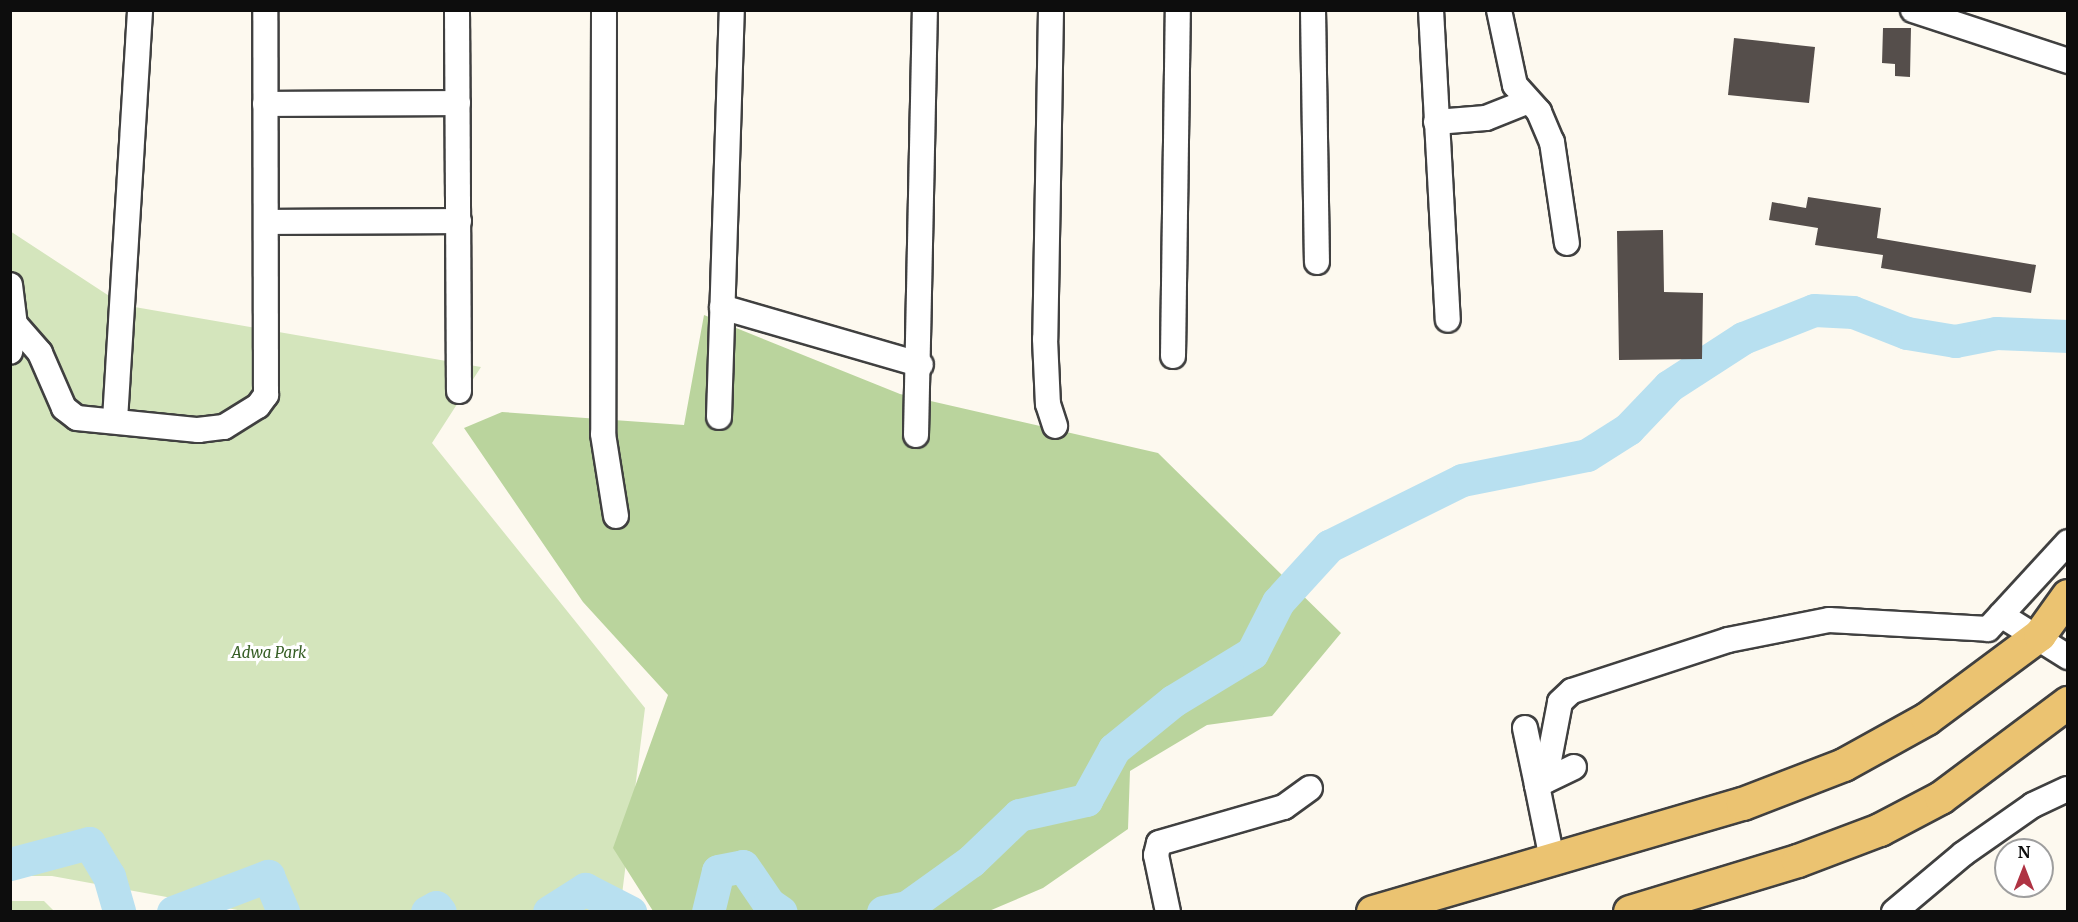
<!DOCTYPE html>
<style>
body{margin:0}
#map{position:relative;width:2078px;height:922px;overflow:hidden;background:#fdf9ef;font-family:Merriweather,serif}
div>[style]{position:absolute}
.green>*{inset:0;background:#d4e5bc}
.forest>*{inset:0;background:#bad49d}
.river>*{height:33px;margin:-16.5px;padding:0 16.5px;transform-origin:16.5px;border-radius:16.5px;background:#b8e0f0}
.building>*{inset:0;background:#554e4b}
.roads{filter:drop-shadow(2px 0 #404040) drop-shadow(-2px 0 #404040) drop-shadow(0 2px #404040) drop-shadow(0 -2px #404040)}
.minor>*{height:24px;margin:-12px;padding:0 12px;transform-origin:12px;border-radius:12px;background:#fff}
.major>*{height:32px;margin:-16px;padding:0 16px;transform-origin:16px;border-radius:16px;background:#ebc371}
span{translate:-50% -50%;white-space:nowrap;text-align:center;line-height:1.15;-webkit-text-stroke:6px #fff;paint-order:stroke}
.park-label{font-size:15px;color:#355e24;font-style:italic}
.frame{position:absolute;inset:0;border:12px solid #0d0d0d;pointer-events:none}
.north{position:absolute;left:1994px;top:838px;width:60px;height:60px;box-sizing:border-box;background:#fff;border:2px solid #9e9e9e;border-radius:50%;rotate:0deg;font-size:16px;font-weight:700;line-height:24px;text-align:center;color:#0d0d0d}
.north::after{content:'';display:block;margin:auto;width:21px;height:27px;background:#af3343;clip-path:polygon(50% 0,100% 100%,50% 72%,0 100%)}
</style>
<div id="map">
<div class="green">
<i style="clip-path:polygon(10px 231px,123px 305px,481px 367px,432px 443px,645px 708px,620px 911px,243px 911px,52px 876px,11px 876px)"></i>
<i style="clip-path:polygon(11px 901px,44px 901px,54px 911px,11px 911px)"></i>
</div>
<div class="forest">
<i style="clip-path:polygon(704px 315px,900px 394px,1158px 453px,1341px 633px,1272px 716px,1207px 725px,1130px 771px,1128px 829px,1043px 888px,989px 911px,653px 911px,613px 848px,668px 695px,583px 602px,464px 428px,502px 412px,684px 425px)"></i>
</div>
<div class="river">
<i style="left:10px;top:864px;width:82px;rotate:-14.9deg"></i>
<i style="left:89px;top:843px;width:39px;rotate:59deg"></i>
<i style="left:109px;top:876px;width:37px;rotate:74deg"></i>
<i style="left:173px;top:912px;width:102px;rotate:-20.8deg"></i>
<i style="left:268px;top:876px;width:39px;rotate:67deg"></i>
<i style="left:427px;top:912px;width:10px;rotate:-29deg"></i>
<i style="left:436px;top:907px;width:6px;rotate:51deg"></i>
<i style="left:549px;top:912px;width:43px;rotate:-32.6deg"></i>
<i style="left:585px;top:889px;width:51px;rotate:27.1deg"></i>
<i style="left:708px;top:912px;width:42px;rotate:-76.3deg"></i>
<i style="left:718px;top:871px;width:25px;rotate:-11deg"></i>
<i style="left:743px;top:866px;width:46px;rotate:55.6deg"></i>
<i style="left:769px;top:904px;width:14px;rotate:34deg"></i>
<i style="left:883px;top:912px;width:25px;rotate:-12deg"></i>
<i style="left:907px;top:907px;width:79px;rotate:-35.7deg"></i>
<i style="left:971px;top:861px;width:66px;rotate:-43.8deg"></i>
<i style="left:1019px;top:815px;width:69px;rotate:-12.6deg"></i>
<i style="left:1086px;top:800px;width:58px;rotate:-61.2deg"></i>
<i style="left:1114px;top:749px;width:76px;rotate:-39.1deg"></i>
<i style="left:1173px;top:701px;width:92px;rotate:-31.3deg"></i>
<i style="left:1252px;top:653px;width:57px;rotate:-63deg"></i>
<i style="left:1278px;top:602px;width:76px;rotate:-47.7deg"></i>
<i style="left:1329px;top:546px;width:148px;rotate:-26.4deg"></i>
<i style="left:1462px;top:480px;width:127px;rotate:-11.3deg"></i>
<i style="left:1587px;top:455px;width:49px;rotate:-32.4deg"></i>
<i style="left:1628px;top:429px;width:59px;rotate:-46.4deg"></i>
<i style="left:1669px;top:386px;width:88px;rotate:-33deg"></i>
<i style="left:1743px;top:338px;width:76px;rotate:-21.5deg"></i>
<i style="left:1814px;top:310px;width:39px;rotate:3deg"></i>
<i style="left:1853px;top:312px;width:58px;rotate:21.3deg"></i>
<i style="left:1907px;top:333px;width:49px;rotate:9.5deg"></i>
<i style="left:1955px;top:341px;width:42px;rotate:-11deg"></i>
<i style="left:1996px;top:333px;width:72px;rotate:2.4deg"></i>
</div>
<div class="building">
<i style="clip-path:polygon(1883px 28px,1911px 28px,1910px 77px,1895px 76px,1895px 64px,1882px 63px)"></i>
<i style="clip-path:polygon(1734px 38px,1815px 47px,1809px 103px,1728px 95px)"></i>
<i style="clip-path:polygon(1808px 197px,1881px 208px,1877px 238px,2036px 265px,2031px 293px,1881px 268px,1883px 255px,1815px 245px,1818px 228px,1769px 220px,1772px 202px,1806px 208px)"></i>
<i style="clip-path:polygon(1663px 230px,1664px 292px,1703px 293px,1702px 359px,1619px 360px,1617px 231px)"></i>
</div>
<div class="roads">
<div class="minor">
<i style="left:457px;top:10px;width:381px;rotate:89.7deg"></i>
<i style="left:604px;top:10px;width:424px;rotate:90.1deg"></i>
<i style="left:603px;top:434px;width:83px;rotate:81deg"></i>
<i style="left:1051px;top:10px;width:329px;rotate:91deg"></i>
<i style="left:1045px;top:339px;width:65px;rotate:87.4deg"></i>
<i style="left:1048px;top:404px;width:23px;rotate:72deg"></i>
<i style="left:1313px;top:10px;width:252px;rotate:89.1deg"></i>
<i style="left:1431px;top:10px;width:310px;rotate:86.9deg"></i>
<i style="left:1499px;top:10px;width:77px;rotate:78deg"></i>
<i style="left:1515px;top:85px;width:36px;rotate:48deg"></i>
<i style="left:1539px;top:112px;width:33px;rotate:67deg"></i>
<i style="left:1552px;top:142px;width:102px;rotate:81.6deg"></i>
<i style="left:1913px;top:10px;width:163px;rotate:18.2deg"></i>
<i style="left:265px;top:104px;width:193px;rotate:-0.3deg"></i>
<i style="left:1436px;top:122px;width:50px;rotate:-4.6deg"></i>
<i style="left:1486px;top:118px;width:43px;rotate:-21.8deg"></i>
<i style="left:267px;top:222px;width:192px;rotate:-0.3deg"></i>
<i style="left:10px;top:285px;width:39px;rotate:83deg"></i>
<i style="left:15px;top:324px;width:28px;rotate:100deg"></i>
<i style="left:722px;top:307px;width:207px;rotate:16.2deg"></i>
<i style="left:15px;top:324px;width:38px;rotate:49deg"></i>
<i style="left:40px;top:353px;width:60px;rotate:66.4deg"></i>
<i style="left:64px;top:408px;width:16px;rotate:38deg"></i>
<i style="left:77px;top:418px;width:122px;rotate:5.7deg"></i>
<i style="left:198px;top:430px;width:26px;rotate:-7deg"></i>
<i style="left:224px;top:427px;width:40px;rotate:-32deg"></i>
<i style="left:258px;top:406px;width:14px;rotate:-54deg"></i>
<i style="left:266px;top:395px;width:385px;rotate:-90.1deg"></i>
<i style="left:1173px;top:356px;width:346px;rotate:-89.2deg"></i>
<i style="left:719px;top:417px;width:407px;rotate:-88.2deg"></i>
<i style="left:115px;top:420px;width:411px;rotate:-86.5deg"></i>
<i style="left:916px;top:435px;width:425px;rotate:-88.8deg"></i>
<i style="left:2001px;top:615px;width:79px;rotate:32.1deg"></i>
<i style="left:1525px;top:728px;width:58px;rotate:78.1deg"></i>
<i style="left:1545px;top:781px;width:80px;rotate:-79.2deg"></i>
<i style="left:1560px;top:702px;width:16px;rotate:-43deg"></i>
<i style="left:1572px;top:691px;width:164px;rotate:-18.1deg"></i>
<i style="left:1728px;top:640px;width:103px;rotate:-11.2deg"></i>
<i style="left:1829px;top:620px;width:159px;rotate:3.2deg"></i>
<i style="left:1988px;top:629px;width:118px;rotate:-47.4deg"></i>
<i style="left:1552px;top:859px;width:76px;rotate:-101.5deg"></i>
<i style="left:1537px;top:785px;width:41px;rotate:-25.9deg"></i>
<i style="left:1168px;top:912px;width:58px;rotate:-101.9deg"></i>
<i style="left:1156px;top:855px;width:12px;rotate:-76deg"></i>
<i style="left:1159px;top:843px;width:130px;rotate:-16.1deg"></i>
<i style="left:1284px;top:807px;width:32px;rotate:-36deg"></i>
<i style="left:1894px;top:912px;width:90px;rotate:-40deg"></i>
<i style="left:1963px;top:854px;width:85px;rotate:-35deg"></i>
<i style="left:2033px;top:805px;width:38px;rotate:-25deg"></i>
</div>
<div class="major">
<i style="left:1373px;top:912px;width:385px;rotate:-16.3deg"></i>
<i style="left:1743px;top:804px;width:108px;rotate:-21.1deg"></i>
<i style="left:1844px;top:765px;width:95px;rotate:-29deg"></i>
<i style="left:1927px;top:719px;width:141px;rotate:-36.6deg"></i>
<i style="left:2040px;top:635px;width:48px;rotate:-54.3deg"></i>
<i style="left:1630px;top:912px;width:176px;rotate:-16.9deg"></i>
<i style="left:1798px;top:861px;width:88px;rotate:-20.7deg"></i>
<i style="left:1880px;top:830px;width:69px;rotate:-27.7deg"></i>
<i style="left:1941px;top:798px;width:159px;rotate:-36.8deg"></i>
</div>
</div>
<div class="park-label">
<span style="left:269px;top:653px">Adwa Park</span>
</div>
<div class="frame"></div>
<div class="north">N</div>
</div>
